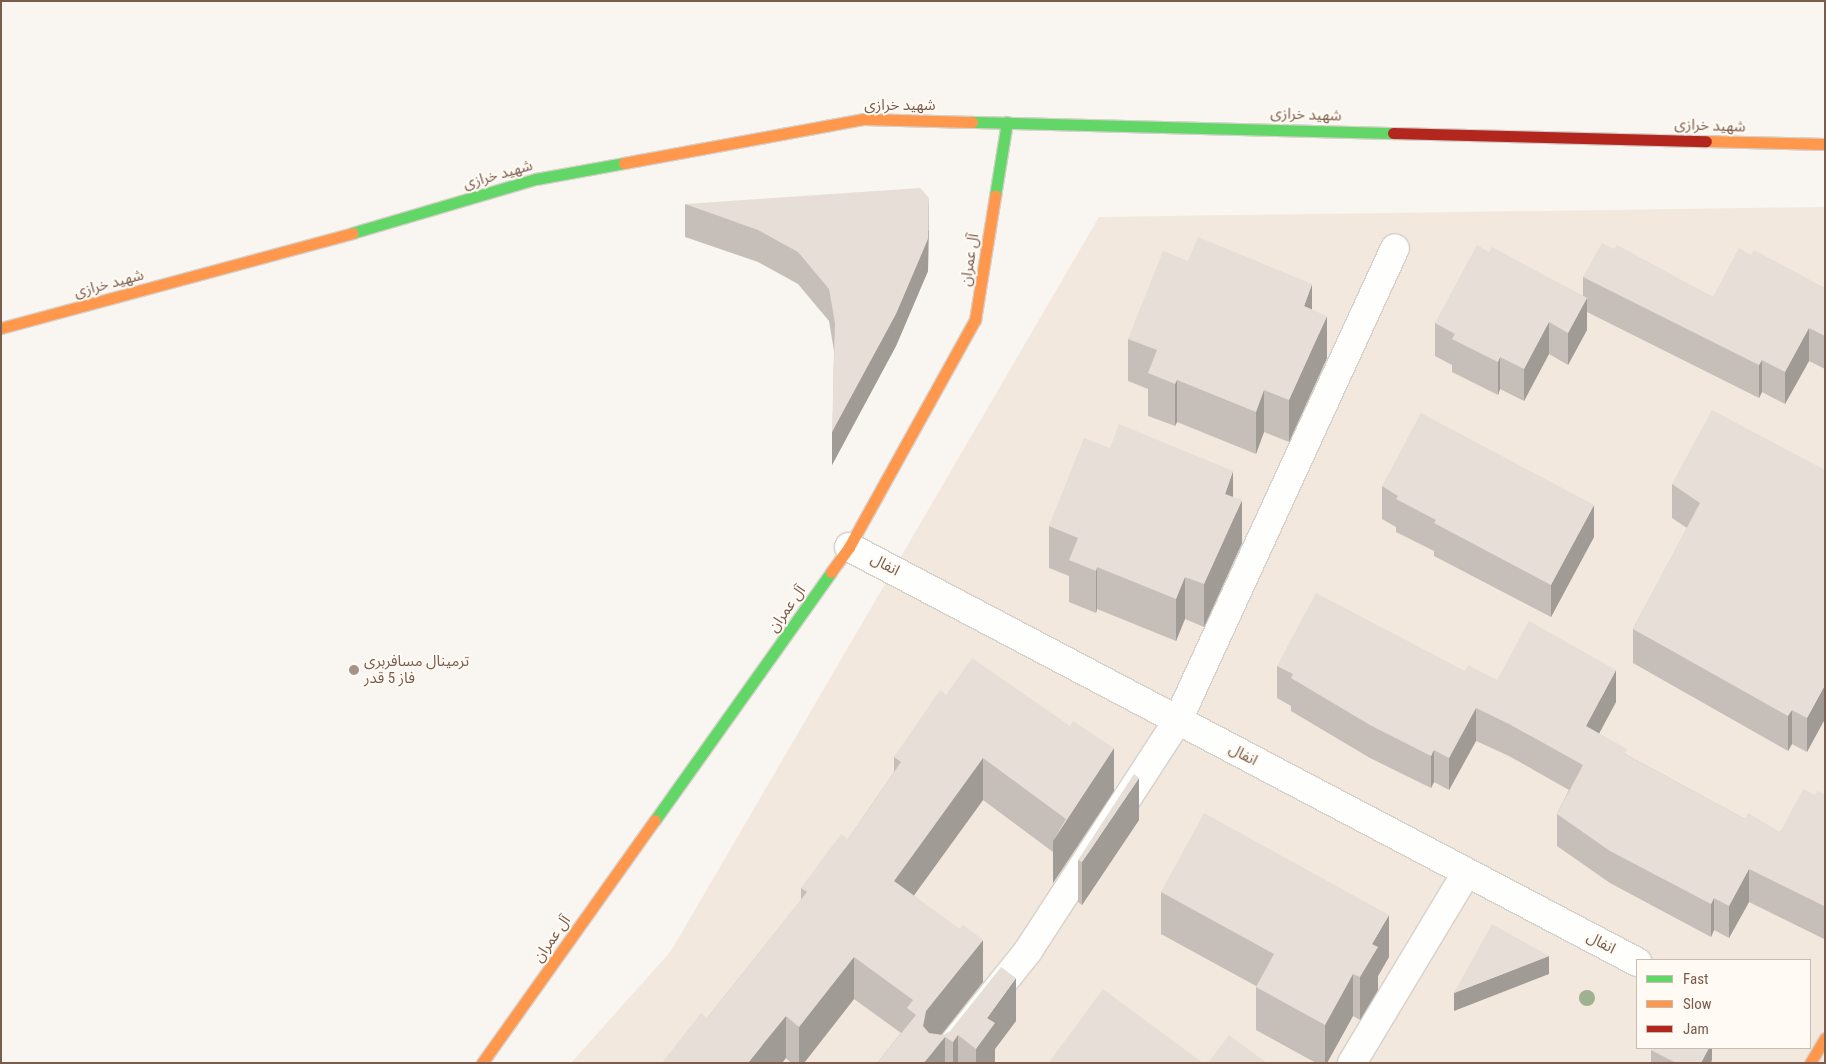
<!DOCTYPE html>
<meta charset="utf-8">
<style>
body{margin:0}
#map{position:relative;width:1826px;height:1064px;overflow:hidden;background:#f9f5f0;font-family:"Roboto Condensed","Noto Sans Arabic",sans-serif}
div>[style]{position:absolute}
.residential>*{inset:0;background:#f2e8de}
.roads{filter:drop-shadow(1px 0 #d7d1cb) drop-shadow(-1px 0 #d7d1cb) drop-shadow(0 1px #d7d1cb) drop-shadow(0 -1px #d7d1cb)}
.street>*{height:28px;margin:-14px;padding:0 14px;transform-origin:14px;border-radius:14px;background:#fefefd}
.fast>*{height:11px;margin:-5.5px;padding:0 5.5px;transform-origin:5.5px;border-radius:5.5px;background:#63d668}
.slow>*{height:11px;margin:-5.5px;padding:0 5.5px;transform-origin:5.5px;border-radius:5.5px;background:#ff974d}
.jam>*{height:11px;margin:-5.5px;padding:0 5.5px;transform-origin:5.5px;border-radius:5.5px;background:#b3261e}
.trees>*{width:16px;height:16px;margin:-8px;border-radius:50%;background:#9eb190}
.wall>*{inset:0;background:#c6bfb9}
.shaded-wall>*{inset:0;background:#a19b96}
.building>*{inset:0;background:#e6ded7}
.dots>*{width:14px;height:14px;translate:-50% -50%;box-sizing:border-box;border:2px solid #fffaf3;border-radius:50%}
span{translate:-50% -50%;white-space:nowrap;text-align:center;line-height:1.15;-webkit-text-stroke:4px #fffaf3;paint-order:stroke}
.street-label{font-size:15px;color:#7a5c4d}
.poi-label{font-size:15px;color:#7a5c4d}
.left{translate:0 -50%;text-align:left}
.frame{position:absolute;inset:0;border:2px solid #7a5c4d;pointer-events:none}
.legend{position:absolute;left:1636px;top:959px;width:175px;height:90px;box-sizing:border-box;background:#fffaf3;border:1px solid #cabbb1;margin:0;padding:6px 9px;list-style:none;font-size:15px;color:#7a5c4d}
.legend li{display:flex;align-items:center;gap:10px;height:25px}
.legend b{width:25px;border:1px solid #cabbb1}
</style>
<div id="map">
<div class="residential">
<i style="clip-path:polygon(evenodd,1825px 207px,1825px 1063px,571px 1063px,671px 951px,1099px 217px,1825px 207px,1637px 960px,1810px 960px,1810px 1048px,1637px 1048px,1637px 960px)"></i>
</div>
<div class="roads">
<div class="street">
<i style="left:849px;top:547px;width:891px;rotate:27.77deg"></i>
<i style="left:938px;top:1063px;width:144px;rotate:-51.2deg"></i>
<i style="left:1028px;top:951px;width:275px;rotate:-57deg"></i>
<i style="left:1178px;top:720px;width:519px;rotate:-65.31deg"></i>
<i style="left:1352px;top:1063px;width:222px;rotate:-59deg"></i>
</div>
<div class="fast">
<i style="left:972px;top:122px;width:421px;rotate:1.5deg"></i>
<i style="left:995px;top:196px;width:75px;rotate:-80.8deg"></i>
<i style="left:352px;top:233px;width:192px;rotate:-16.4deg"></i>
<i style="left:536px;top:179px;width:89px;rotate:-10.3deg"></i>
<i style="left:655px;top:820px;width:304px;rotate:-54.6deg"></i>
</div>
<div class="slow">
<i style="left:1706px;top:141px;width:119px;rotate:1.4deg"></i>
<i style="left:624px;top:163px;width:244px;rotate:-10.4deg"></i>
<i style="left:864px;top:119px;width:108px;rotate:1.6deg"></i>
<i style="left:1px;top:328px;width:364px;rotate:-15.1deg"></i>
<i style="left:831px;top:572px;width:31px;rotate:-54deg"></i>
<i style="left:849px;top:547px;width:260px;rotate:-61deg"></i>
<i style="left:975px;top:320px;width:126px;rotate:-80.8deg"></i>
<i style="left:482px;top:1063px;width:298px;rotate:-54.6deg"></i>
<i style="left:1810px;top:1063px;width:29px;rotate:-59deg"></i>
</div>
<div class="jam">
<i style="left:1393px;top:133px;width:313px;rotate:1.5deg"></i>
</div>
</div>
<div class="trees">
<i style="left:1587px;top:998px"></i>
</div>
<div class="wall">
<i style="clip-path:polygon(685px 204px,929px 231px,928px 271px,896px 346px,832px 465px,834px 351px,829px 321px,798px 284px,758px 262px,685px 237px)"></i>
<i style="clip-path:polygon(1614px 249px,1713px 297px,1751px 255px,1825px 288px,1825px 369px,1809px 361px,1785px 404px,1762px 392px,1759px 398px,1587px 312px,1587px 330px,1568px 365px,1549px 354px,1524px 401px,1500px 389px,1498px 395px,1452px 372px,1452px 365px,1435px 356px,1435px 323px,1489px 252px,1583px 296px,1583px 277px)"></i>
<i style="clip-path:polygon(1312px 310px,1327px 358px,1289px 442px,1264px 432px,1256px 454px,1177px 422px,1175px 426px,1148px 416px,1148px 389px,1128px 381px,1128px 339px)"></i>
<i style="clip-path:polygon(1825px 470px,1807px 752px,1792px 744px,1788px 751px,1633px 663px,1633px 629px,1687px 528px,1672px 518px,1672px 484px)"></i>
<i style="clip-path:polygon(1382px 486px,1594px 537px,1551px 617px,1434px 556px,1434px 551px,1396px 532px,1396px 527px,1382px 519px)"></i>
<i style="clip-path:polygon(1233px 497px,1242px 543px,1204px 627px,1185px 619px,1176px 641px,1097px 609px,1096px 613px,1069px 602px,1069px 576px,1049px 568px,1049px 526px)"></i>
<i style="clip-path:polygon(1277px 666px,1465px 671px,1497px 680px,1616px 702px,1599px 733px,1627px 755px,1745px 819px,1780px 832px,1815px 795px,1825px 794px,1825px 937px,1824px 939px,1749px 902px,1729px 938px,1714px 930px,1711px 937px,1610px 883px,1557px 846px,1557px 814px,1569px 790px,1509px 756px,1476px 741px,1449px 790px,1434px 782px,1431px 788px,1370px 758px,1291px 711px,1291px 706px,1277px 698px)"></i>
<i style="clip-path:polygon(946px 695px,1114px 791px,1053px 883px,1053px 852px,983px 800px,914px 895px,983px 982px,940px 1035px,943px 1035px,1016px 1021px,995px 1049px,995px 1063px,877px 1063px,901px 1033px,854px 999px,804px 1063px,791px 1063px,786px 1058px,707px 1018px,801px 900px,801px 888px,848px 839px,894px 772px,894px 757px)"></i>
<i style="clip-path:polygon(1139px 820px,1082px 905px,1078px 902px,1078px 860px)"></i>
<i style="clip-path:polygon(1161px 892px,1389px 957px,1378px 976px,1378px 990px,1360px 1020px,1353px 1016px,1327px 1063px,1316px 1063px,1256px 1030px,1256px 986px,1161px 934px)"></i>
<i style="clip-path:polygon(1712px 1048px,1712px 1059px,1711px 1063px,1651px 1063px,1651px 1050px)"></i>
</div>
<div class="shaded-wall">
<i style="clip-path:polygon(929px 198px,928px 271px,896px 346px,832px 465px,832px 432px)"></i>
<i style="clip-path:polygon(1312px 284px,1312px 326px,1304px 306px)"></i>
<i style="clip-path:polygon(1587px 298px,1587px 330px,1568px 365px,1568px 333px)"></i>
<i style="clip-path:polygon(1327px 316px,1327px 358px,1289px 442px,1289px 400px)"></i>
<i style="clip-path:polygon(1549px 322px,1549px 354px,1524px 401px,1524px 369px)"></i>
<i style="clip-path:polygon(1809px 328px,1809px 361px,1785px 404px,1785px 372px)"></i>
<i style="clip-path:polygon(1500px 357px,1500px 389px,1498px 395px,1498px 362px)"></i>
<i style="clip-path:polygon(1762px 360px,1762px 392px,1759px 398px,1759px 365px)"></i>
<i style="clip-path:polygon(1177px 380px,1177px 422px,1175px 426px,1175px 384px)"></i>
<i style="clip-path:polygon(1264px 390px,1264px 432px,1256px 454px,1256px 412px)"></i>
<i style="clip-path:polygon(1233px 471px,1233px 514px,1225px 494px)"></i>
<i style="clip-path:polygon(1242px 500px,1242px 543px,1204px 627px,1204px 584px)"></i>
<i style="clip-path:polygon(1594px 505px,1594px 537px,1551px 617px,1551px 585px)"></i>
<i style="clip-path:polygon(1097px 567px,1097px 609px,1096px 613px,1096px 571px)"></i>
<i style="clip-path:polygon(1185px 577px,1185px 619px,1176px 641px,1176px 599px)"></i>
<i style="clip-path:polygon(1616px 670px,1616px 702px,1586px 758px,1586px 726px)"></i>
<i style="clip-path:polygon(1825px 685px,1825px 719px,1807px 752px,1807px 718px)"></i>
<i style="clip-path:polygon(1476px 708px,1476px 741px,1449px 790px,1449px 758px)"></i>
<i style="clip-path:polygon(1792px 710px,1792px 744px,1788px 751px,1788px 716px)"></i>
<i style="clip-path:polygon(1114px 748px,1114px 791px,1053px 883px,1053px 841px)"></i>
<i style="clip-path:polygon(1434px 750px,1434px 782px,1431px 788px,1431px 756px)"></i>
<i style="clip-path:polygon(983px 758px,983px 800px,894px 923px,894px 881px)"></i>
<i style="clip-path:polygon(1139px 778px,1139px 820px,1082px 905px,1082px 862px)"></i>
<i style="clip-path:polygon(1749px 869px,1749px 902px,1729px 938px,1729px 906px)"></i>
<i style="clip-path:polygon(1714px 898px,1714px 930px,1711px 937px,1711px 904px)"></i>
<i style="clip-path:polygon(1825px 904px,1825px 937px,1824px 939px,1824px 906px)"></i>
<i style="clip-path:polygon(1389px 915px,1389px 957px,1378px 976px,1378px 990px,1360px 1020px,1360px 977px,1372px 944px)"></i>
<i style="clip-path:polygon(983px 940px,983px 982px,926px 1054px,945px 1037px,945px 1063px,923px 1063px,923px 1026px,926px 1011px)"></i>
<i style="clip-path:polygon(1549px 956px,1549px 974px,1454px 1011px,1454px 993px)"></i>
<i style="clip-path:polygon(854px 957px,854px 999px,804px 1063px,799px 1063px,799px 1027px)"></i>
<i style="clip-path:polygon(1353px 974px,1353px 1016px,1327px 1063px,1325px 1063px,1325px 1025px)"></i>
<i style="clip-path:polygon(1016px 978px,1016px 1021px,995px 1049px,995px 1063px,976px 1063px,976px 1049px,987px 1018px)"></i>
<i style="clip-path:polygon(786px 1016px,786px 1058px,782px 1063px,748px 1063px)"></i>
<i style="clip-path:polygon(958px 1035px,958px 1063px,953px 1063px,953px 1042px)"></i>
<i style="clip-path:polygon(1709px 1048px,1712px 1048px,1712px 1059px,1711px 1063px,1701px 1063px)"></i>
</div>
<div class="building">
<i style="clip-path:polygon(920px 188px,929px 198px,928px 239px,896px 314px,832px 432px,835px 323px,829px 289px,798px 252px,758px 230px,685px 204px)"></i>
<i style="clip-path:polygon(1198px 237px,1312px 284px,1304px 306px,1327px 316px,1289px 400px,1264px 390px,1256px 412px,1177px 380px,1175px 384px,1148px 373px,1157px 350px,1128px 339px,1163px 251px,1188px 261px)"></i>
<i style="clip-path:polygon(1602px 243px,1614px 249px,1617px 245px,1713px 297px,1739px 248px,1751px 255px,1754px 250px,1825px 288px,1825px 336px,1809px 328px,1785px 372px,1762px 360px,1759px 365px,1583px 277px)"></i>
<i style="clip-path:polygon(1477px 245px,1489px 252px,1492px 247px,1587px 298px,1568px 333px,1549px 322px,1524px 369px,1500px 357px,1498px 362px,1452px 339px,1455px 334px,1435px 323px)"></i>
<i style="clip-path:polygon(1712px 410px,1825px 470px,1825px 685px,1807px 718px,1792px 710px,1788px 716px,1633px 629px,1700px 503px,1672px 484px)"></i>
<i style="clip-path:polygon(1421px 413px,1594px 505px,1551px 585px,1434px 523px,1436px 520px,1396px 499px,1398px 496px,1382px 486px)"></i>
<i style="clip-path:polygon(1119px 424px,1233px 471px,1225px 494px,1242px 500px,1204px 584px,1185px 577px,1176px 599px,1097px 567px,1096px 571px,1069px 560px,1078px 538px,1049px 526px,1084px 438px,1110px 448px)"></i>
<i style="clip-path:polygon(1316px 593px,1465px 671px,1468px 665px,1497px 680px,1529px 621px,1616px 670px,1586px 726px,1627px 749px,1625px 754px,1745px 819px,1748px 813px,1780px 832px,1803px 789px,1815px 795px,1818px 791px,1825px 794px,1825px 904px,1824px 906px,1749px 869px,1729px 906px,1714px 898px,1711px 904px,1610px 851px,1557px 814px,1583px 765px,1509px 724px,1476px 708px,1449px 758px,1434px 750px,1431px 756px,1370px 725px,1291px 678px,1293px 674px,1277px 666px)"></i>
<i style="clip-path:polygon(972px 658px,1070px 726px,1073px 721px,1114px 748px,1053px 841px,1066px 819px,983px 758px,894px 881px,960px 929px,963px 925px,983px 940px,926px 1011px,923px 1026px,929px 1033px,943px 1035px,950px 1031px,1001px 967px,1016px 978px,987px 1018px,995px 1023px,976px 1049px,958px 1035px,953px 1042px,945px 1037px,924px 1063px,877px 1063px,916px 1015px,907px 1008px,913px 1000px,854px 957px,799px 1027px,786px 1016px,748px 1062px,749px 1063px,662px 1063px,701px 1013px,707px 1018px,807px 892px,801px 888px,841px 834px,848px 839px,901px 762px,894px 757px,940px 690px,946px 695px)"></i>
<i style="clip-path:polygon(1134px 774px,1139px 778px,1082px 862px,1078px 860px)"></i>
<i style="clip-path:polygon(1204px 813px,1389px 915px,1372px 944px,1378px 947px,1360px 977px,1353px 974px,1325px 1025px,1256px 987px,1274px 954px,1161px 892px)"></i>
<i style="clip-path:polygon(1492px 924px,1549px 956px,1454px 993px)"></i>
<i style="clip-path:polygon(1103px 989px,1203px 1063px,1053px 1063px,1050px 1061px)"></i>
<i style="clip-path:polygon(1229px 1035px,1267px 1063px,1208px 1063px)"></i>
<i style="clip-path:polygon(1652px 1048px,1709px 1048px,1701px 1063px,1676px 1063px,1651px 1050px)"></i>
</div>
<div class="dots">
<i style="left:354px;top:670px;background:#a69286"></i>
</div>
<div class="street-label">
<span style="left:900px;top:106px">شهید خرازی</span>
<span style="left:1306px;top:115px;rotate:2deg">شهید خرازی</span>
<span style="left:1710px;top:126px;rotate:2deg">شهید خرازی</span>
<span style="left:498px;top:175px;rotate:-16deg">شهید خرازی</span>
<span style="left:970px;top:260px;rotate:-81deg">آل عمران</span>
<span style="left:109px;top:284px;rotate:-15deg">شهید خرازی</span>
<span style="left:885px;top:565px;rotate:28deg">انفال</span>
<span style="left:787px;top:609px;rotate:-55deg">آل عمران</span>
<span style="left:1243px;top:755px;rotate:28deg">انفال</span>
<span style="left:552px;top:939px;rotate:-55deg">آل عمران</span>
<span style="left:1601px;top:943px;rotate:28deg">انفال</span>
</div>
<div class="poi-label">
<span class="left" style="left:364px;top:670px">ترمینال مسافربری<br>فاز 5 قدر</span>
</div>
<div class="frame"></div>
<ul class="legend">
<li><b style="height:6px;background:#63d668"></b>Fast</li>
<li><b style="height:6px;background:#ff974d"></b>Slow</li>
<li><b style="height:6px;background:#b3261e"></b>Jam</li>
</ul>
</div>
